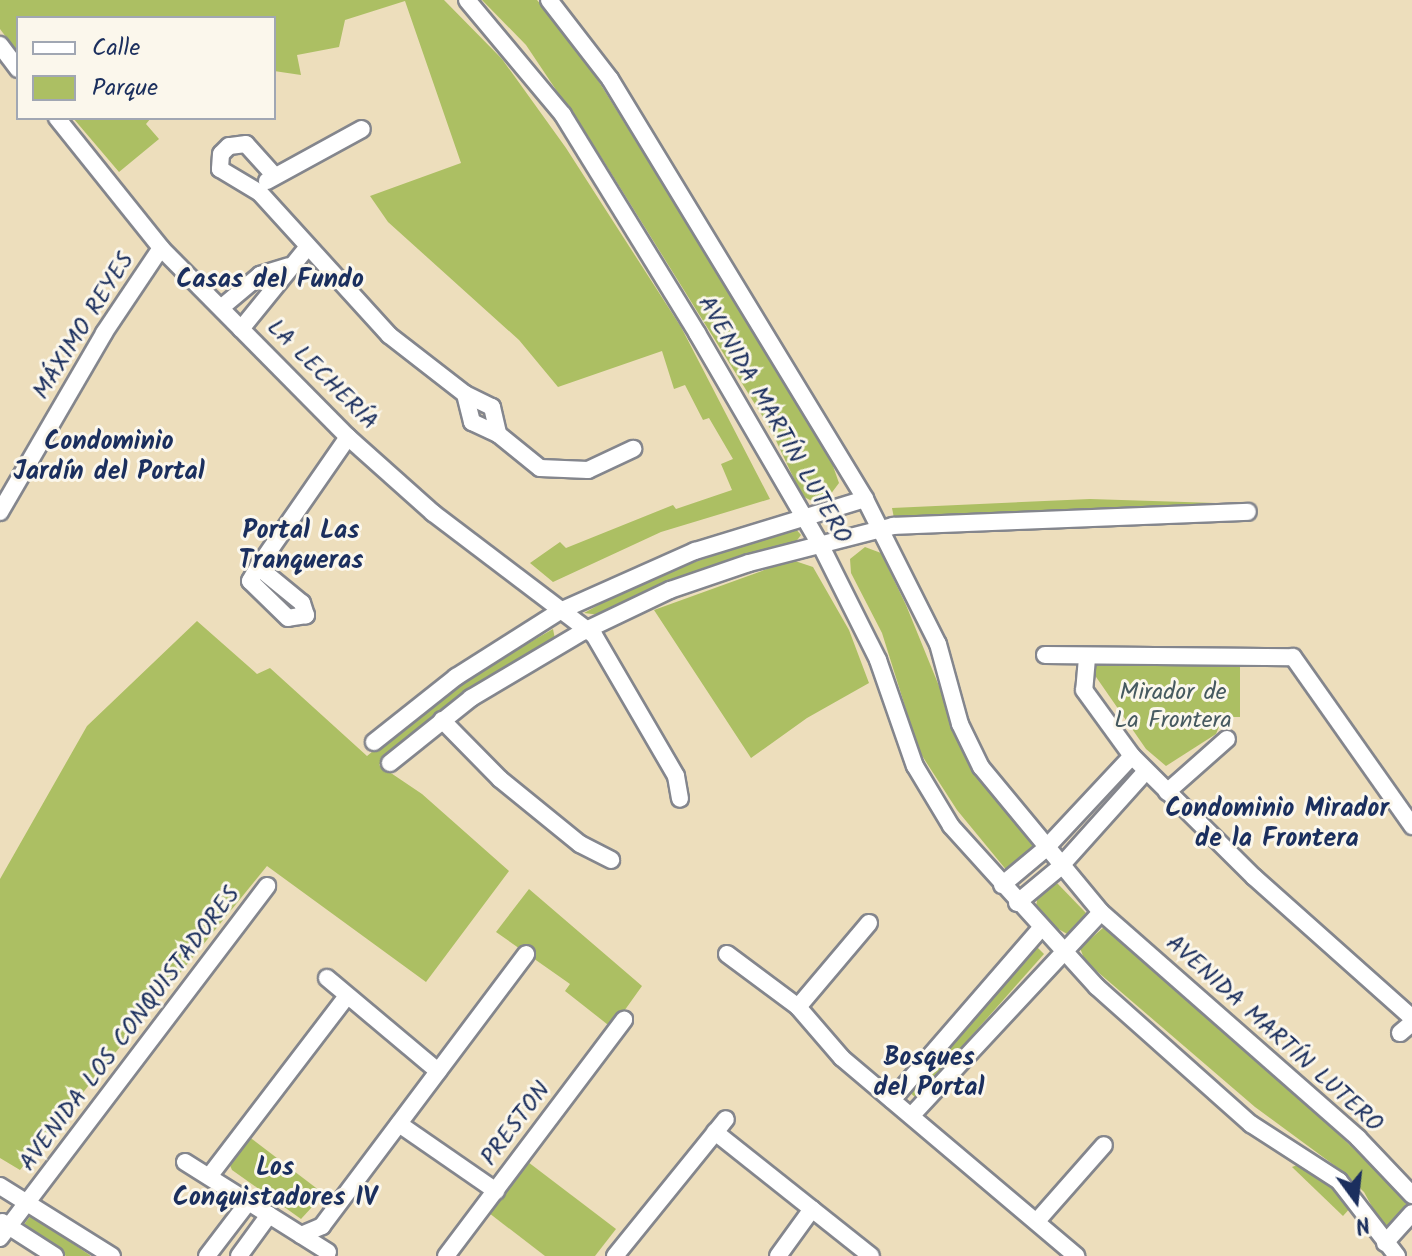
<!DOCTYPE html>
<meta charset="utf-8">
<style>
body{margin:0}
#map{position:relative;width:1412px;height:1256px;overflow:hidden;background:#eddebc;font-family:Kalam,sans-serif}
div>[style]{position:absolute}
.green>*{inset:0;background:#acbf63}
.roads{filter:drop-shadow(2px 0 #84868d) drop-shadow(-2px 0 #84868d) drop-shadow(0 2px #84868d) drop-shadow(0 -2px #84868d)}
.minor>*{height:16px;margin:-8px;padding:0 8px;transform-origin:8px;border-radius:8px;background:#fff}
span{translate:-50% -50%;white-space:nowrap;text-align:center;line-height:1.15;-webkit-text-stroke:6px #fbf7ec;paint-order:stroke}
.street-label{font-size:24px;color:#1b2f5e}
.park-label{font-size:24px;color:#465a60}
.neighbourhood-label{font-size:26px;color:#1b2f5e;font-weight:700}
.legend{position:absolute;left:16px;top:16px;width:260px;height:104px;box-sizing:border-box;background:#fbf7ec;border:2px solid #a1a7b3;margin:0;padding:10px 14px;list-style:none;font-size:24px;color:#1b2f5e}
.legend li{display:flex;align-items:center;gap:16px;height:40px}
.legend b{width:40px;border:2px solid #a1a7b3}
.north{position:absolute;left:1316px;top:1160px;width:80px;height:80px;-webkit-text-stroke:6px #fbf7ec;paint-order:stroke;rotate:165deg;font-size:22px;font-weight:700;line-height:32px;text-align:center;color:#1b2f5e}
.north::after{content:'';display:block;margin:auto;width:28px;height:36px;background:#1b2f5e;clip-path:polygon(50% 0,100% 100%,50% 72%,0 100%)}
</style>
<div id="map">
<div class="green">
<i style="clip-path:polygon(0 0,444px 0,502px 59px,566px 148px,681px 327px,770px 499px,661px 532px,553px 582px,530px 563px,560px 542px,566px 548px,673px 505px,676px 509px,732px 490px,721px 464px,733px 459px,709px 418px,703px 420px,685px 385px,674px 389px,662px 351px,558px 387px,519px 340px,388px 222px,370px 196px,461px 163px,405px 1px,345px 20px,339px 47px,297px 55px,301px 75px,274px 71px,274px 18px,18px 18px,18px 53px,0 29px)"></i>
<i style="clip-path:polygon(482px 0,537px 0,576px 45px,826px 446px,839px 483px,830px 495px,812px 501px,802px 496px,771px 430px,603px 160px,526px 45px)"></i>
<i style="clip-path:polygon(73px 118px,151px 118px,146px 124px,159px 139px,119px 172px)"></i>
<i style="clip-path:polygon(1090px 499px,1216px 503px,1225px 512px,894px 518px,892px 508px)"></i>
<i style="clip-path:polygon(795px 528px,801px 535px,795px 543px,691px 574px,600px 615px,584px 613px,648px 578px)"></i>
<i style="clip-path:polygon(865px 547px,881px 553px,906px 605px,972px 767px,1032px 845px,1034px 852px,1008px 872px,957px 810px,919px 751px,882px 633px,851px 573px,850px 559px)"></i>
<i style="clip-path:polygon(792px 560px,813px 567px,849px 630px,869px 683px,807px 718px,751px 758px,654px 610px)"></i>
<i style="clip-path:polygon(197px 621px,257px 674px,270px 668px,367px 756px,452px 687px,553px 629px,555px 639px,433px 715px,379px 765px,422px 794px,509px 871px,426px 982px,267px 866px,20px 1170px,0 1158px,0 879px,87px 726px)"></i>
<i style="clip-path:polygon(1240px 660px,1240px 717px,1223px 717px,1216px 734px,1166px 766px,1146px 749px,1094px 674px,1094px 665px,1105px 663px)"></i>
<i style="clip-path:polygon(1057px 883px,1086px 913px,1069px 935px,1053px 926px,1036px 906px,1038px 895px)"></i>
<i style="clip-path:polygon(529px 889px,642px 986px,612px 1028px,565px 991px,570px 984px,496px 932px)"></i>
<i style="clip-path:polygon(1104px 927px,1289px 1087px,1404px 1197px,1408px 1207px,1390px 1227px,1382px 1225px,1364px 1192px,1342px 1171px,1255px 1107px,1085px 961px,1080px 948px)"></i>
<i style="clip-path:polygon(1035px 945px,1044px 954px,935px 1077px,916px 1098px,907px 1090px)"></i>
<i style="clip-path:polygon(248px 1136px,324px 1194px,301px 1219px,232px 1170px,228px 1161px)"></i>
<i style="clip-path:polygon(528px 1162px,616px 1229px,595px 1256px,545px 1256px,489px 1213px)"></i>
<i style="clip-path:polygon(1305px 1162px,1328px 1177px,1351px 1207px,1343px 1216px,1292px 1167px)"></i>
<i style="clip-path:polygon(31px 1215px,91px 1256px,66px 1256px,22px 1227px)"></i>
</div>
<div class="roads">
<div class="minor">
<i style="left:467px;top:0;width:150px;rotate:50.1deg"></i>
<i style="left:563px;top:115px;width:256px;rotate:58.4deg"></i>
<i style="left:697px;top:333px;width:244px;rotate:59.8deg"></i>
<i style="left:820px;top:544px;width:130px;rotate:63.4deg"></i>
<i style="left:878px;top:660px;width:112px;rotate:70.8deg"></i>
<i style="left:915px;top:766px;width:70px;rotate:59deg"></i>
<i style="left:951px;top:826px;width:217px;rotate:47.8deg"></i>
<i style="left:1097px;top:987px;width:206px;rotate:41.7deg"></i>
<i style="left:1251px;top:1124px;width:105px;rotate:32.9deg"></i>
<i style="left:1339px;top:1181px;width:95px;rotate:52.3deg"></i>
<i style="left:549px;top:0;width:100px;rotate:52.3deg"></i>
<i style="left:610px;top:79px;width:491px;rotate:58.7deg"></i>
<i style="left:865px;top:499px;width:162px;rotate:63.3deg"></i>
<i style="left:938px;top:644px;width:83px;rotate:74.6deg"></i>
<i style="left:960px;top:724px;width:48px;rotate:64deg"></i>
<i style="left:981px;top:767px;width:188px;rotate:50.4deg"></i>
<i style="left:1101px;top:912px;width:342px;rotate:41.3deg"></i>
<i style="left:1358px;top:1138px;width:79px;rotate:46.5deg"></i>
<i style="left:0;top:45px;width:30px;rotate:53deg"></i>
<i style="left:57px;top:118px;width:166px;rotate:51.3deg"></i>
<i style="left:161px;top:248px;width:266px;rotate:45.3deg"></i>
<i style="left:348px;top:437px;width:114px;rotate:41.8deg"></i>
<i style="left:433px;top:513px;width:202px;rotate:37.2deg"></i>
<i style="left:594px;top:635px;width:163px;rotate:59.8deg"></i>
<i style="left:676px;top:776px;width:23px;rotate:80deg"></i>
<i style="left:273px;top:174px;width:40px;rotate:-132deg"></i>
<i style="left:246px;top:144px;width:17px;rotate:173deg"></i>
<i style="left:229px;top:146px;width:11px;rotate:135deg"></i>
<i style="left:221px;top:154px;width:15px;rotate:94deg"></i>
<i style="left:220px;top:169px;width:47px;rotate:31deg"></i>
<i style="left:260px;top:193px;width:192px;rotate:47.7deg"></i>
<i style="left:389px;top:335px;width:96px;rotate:37.8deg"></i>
<i style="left:465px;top:394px;width:30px;rotate:26deg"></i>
<i style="left:492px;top:407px;width:28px;rotate:77deg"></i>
<i style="left:267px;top:181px;width:108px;rotate:-28.7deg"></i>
<i style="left:222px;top:307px;width:50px;rotate:-40.1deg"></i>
<i style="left:260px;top:275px;width:30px;rotate:-17deg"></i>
<i style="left:241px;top:329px;width:103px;rotate:-50.9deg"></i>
<i style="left:465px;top:394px;width:29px;rotate:76deg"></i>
<i style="left:472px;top:422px;width:29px;rotate:25deg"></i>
<i style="left:498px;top:434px;width:54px;rotate:39deg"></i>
<i style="left:540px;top:468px;width:48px;rotate:2.4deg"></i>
<i style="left:588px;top:470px;width:50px;rotate:-25deg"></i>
<i style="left:0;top:512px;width:207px;rotate:-59.8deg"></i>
<i style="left:104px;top:333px;width:102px;rotate:-56.2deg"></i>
<i style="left:258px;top:567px;width:57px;rotate:39.3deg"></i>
<i style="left:302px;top:603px;width:13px;rotate:72deg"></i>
<i style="left:306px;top:615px;width:18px;rotate:171deg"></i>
<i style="left:288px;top:618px;width:53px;rotate:-135.8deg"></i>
<i style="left:250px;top:581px;width:16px;rotate:-60deg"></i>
<i style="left:258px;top:567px;width:158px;rotate:-55.3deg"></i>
<i style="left:1045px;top:655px;width:248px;rotate:0.5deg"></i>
<i style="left:1293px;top:657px;width:207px;rotate:54.8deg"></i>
<i style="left:1087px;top:658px;width:32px;rotate:95deg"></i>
<i style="left:1084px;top:690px;width:82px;rotate:54deg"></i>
<i style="left:1132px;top:756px;width:172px;rotate:44.8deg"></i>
<i style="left:1254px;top:877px;width:212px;rotate:41.7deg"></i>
<i style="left:442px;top:720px;width:83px;rotate:45.5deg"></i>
<i style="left:500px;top:779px;width:103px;rotate:39.1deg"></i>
<i style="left:580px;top:844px;width:35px;rotate:27deg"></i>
<i style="left:374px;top:742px;width:105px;rotate:-38.4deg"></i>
<i style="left:456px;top:677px;width:123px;rotate:-32.4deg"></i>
<i style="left:560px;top:611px;width:148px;rotate:-24deg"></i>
<i style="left:695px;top:551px;width:178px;rotate:-17deg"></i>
<i style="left:390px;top:763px;width:104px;rotate:-38.7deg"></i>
<i style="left:471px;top:698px;width:129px;rotate:-30.7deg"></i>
<i style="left:582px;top:632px;width:98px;rotate:-25.5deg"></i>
<i style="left:670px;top:590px;width:83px;rotate:-18.9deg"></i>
<i style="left:749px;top:563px;width:149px;rotate:-14.4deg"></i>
<i style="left:893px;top:526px;width:355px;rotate:-2.3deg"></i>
<i style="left:1167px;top:792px;width:80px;rotate:-41.5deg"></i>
<i style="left:1002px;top:885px;width:56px;rotate:-39.9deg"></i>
<i style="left:1045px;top:849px;width:127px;rotate:-46.9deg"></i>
<i style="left:1017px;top:903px;width:55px;rotate:-39.8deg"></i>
<i style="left:1059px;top:868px;width:130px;rotate:-48.1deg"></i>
<i style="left:727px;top:954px;width:89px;rotate:36.7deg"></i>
<i style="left:798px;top:1007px;width:67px;rotate:49.2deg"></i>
<i style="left:842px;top:1058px;width:307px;rotate:40.2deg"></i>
<i style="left:327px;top:978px;width:145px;rotate:40deg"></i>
<i style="left:798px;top:1007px;width:110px;rotate:-49.8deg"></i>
<i style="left:1400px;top:1033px;width:16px;rotate:-40deg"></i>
<i style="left:892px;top:1100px;width:226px;rotate:-49.1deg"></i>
<i style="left:912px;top:1115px;width:277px;rotate:-47deg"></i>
<i style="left:399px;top:1124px;width:118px;rotate:34.6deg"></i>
<i style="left:715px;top:1132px;width:199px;rotate:38.5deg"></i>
<i style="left:185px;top:1162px;width:169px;rotate:32.2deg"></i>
<i style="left:211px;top:1174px;width:220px;rotate:-52.6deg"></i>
<i style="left:0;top:1186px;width:132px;rotate:32deg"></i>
<i style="left:1037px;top:1221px;width:101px;rotate:-48.6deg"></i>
<i style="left:2px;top:1222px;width:63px;rotate:32.7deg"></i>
<i style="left:301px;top:1235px;width:23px;rotate:-23deg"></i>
<i style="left:322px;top:1226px;width:340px;rotate:-53.1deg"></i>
<i style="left:0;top:1238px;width:442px;rotate:-52.8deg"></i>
<i style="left:1385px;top:1243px;width:40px;rotate:-48deg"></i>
<i style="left:207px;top:1256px;width:69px;rotate:-52.6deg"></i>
<i style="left:239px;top:1256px;width:51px;rotate:-53.8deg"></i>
<i style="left:446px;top:1256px;width:296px;rotate:-53deg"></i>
<i style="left:615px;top:1256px;width:176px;rotate:-51deg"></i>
<i style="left:778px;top:1256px;width:58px;rotate:-54.1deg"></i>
</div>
</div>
<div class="street-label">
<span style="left:84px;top:326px;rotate:-58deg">MÁXIMO REYES</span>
<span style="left:322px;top:375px;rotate:45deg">LA LECHERÍA</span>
<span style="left:774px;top:420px;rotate:60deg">AVENIDA MARTÍN LUTERO</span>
<span style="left:130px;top:1029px;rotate:-53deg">AVENIDA LOS CONQUISTADORES</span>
<span style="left:1274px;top:1034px;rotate:42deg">AVENIDA MARTÍN LUTERO</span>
<span style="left:516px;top:1124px;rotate:-53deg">PRESTON</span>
</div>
<div class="park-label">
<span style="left:1173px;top:707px">Mirador de<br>La Frontera</span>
</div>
<div class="neighbourhood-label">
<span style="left:270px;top:281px">Casas del Fundo</span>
<span style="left:109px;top:458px">Condominio<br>Jardín del Portal</span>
<span style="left:301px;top:547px">Portal Las<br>Tranqueras</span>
<span style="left:1277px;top:825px">Condominio Mirador<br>de la Frontera</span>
<span style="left:929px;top:1074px">Bosques<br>del Portal</span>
<span style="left:275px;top:1184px">Los<br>Conquistadores IV</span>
</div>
<ul class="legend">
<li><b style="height:10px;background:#fff"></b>Calle</li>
<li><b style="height:22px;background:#acbf63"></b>Parque</li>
</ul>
<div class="north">N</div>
</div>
